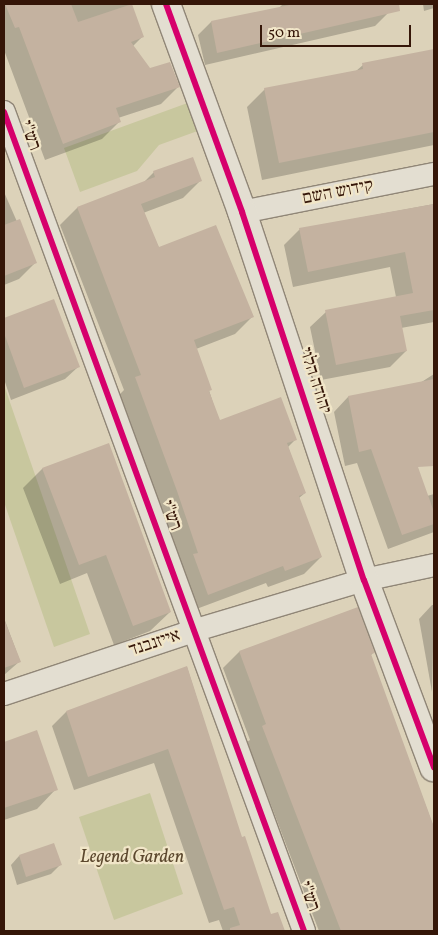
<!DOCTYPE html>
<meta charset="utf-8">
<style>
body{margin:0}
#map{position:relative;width:438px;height:935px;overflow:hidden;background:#dcd2b9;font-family:Vollkorn,"Frank Ruhl Libre",serif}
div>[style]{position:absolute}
.green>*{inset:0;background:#c8c79e}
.shadow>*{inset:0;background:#0003}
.building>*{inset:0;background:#c4b2a0}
.roads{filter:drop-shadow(1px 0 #908677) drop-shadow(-1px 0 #908677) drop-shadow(0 1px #908677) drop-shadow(0 -1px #908677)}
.street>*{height:22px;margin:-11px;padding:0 11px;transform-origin:11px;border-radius:11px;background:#e3ded1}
.secondary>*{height:28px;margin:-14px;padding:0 14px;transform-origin:14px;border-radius:14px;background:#e3ded1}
.cycleway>*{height:6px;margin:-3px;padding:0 3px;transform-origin:3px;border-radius:3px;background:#d6006c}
span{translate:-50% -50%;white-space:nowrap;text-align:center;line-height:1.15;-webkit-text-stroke:4.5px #f1e6c8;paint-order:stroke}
.street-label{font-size:18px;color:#351608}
.park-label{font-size:18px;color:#5c482e;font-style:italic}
.frame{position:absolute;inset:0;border:5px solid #351608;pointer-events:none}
.scale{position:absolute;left:260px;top:25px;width:151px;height:22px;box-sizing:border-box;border:2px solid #351608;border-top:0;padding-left:6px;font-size:15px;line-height:18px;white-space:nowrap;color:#351608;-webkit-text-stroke:4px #f1e6c8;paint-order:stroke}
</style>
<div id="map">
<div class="green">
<i style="clip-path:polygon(193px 101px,203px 129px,159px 145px,137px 171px,80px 192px,64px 148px)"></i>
<i style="clip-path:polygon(4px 385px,90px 634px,54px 647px,4px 502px)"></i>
<i style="clip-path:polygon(150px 793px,183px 894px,114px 920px,79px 817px)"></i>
</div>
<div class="shadow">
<i style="clip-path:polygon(4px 4px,130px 4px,142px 37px,132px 47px,149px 70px,178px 87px,161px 104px,118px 118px,119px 122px,102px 139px,45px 160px,4px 50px)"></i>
<i style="clip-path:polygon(283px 4px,386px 4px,388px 13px,375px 26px,205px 65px,198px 35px,211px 22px,279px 8px)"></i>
<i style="clip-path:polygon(423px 4px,434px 4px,434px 8px,424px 11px)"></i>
<i style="clip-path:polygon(434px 50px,434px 145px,262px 180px,247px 107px,265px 89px,356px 71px,363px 65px)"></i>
<i style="clip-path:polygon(154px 172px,200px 181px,183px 198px,143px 213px,159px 248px,252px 317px,235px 334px,196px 349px,219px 422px,296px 439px,288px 447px,305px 493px,299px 498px,321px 557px,304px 574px,268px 587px,266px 583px,191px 611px,119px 395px,124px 390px,60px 225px,77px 208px,143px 183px)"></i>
<i style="clip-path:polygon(4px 192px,35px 263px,19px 279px,4px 285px)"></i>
<i style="clip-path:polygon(434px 204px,434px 251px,421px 254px,425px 275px,434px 273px,434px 322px,401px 328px,406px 351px,390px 367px,321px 380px,310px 327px,326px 312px,396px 297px,390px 267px,293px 287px,284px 245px,300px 229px)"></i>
<i style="clip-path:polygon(53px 301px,78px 367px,65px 379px,11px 400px,4px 379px,4px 320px)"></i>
<i style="clip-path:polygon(434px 374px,434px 429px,416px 433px,410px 447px,427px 496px,434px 494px,434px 532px,388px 549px,357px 463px,345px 466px,334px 412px,348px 397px,420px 383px)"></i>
<i style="clip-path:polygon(108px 445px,170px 612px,150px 631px,114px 645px,87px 573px,60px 584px,23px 488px,42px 469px)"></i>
<i style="clip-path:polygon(432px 605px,434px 605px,432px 692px,419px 619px)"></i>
<i style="clip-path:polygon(357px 609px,373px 653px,370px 656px,434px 828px,434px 931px,319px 931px,247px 742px,250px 740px,223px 668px,239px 652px)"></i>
<i style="clip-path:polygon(4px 618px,20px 661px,4px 675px)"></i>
<i style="clip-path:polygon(187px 667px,241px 839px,271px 916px,277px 914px,283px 931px,223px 931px,219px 920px,209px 923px,154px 763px,74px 790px,52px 726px,66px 712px)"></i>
<i style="clip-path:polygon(36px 732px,56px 789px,37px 809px,4px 820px,4px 743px)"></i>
<i style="clip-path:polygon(19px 856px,60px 865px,51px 874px,17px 885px,11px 865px)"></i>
</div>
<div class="building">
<i style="clip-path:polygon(5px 4px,71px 4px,78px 22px,132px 4px,144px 37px,131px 42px,150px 68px,170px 62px,180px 87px,116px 108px,121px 122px,63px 144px,19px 27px,15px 28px)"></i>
<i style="clip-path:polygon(294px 4px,399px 4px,400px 11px,217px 53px,211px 21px)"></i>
<i style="clip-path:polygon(434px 49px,434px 132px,279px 163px,264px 88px,363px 69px,362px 63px)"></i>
<i style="clip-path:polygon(193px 157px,202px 181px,141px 204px,159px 247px,216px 225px,254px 317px,194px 340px,212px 390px,209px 391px,220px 420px,281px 397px,297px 440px,287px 443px,306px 493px,299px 496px,322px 557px,285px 571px,283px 566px,208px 595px,193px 554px,198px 553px,177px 491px,135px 377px,141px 375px,77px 207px,155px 177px,153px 171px)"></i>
<i style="clip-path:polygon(434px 204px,434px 310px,400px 316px,407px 351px,336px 365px,325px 310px,413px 293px,405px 252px,308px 272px,299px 228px)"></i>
<i style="clip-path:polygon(20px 219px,37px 263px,4px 276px,4px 225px)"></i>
<i style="clip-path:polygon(54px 299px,80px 367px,24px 388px,4px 333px,4px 318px)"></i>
<i style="clip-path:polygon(434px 379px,434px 466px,418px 467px,434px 512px,434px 524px,402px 535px,371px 449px,359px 452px,348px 396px)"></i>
<i style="clip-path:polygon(109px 443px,171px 612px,133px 626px,106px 555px,79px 565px,42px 468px)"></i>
<i style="clip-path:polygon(358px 607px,375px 653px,371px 654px,434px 827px,434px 931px,341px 931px,262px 726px,266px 724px,239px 651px)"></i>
<i style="clip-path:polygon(4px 619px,21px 662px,4px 668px)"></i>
<i style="clip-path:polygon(187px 666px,242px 837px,245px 836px,271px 914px,278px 912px,285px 931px,230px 931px,230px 928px,240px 925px,234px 907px,224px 910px,168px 749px,88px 777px,66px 711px)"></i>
<i style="clip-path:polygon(37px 730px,58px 790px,4px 808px,4px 742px)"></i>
<i style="clip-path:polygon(54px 843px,62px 865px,26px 877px,19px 855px)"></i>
</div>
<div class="roads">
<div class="street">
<i style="left:4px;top:112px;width:872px;rotate:69.88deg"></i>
<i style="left:242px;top:212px;width:196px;rotate:-11.2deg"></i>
<i style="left:4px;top:694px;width:202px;rotate:-18.4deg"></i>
<i style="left:196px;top:630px;width:175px;rotate:-16.6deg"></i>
<i style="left:364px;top:580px;width:72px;rotate:-12.1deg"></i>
</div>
<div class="secondary">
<i style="left:166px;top:4px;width:221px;rotate:69.9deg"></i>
<i style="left:242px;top:212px;width:388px;rotate:71.7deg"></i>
<i style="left:364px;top:580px;width:200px;rotate:69.5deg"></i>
</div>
</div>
<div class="cycleway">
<i style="left:166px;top:4px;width:221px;rotate:69.9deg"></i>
<i style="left:242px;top:212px;width:388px;rotate:71.7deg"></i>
<i style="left:364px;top:580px;width:200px;rotate:69.5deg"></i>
<i style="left:4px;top:112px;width:872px;rotate:69.88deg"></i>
</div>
<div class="street-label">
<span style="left:29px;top:136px;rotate:70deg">רש"י</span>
<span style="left:338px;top:193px;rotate:-11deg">קידוש השם</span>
<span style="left:314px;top:381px;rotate:72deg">יהודה הלוי</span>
<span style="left:170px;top:516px;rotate:70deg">רש"י</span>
<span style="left:155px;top:644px;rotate:-18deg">אייזנבנד</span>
<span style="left:308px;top:897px;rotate:70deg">רש"י</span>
</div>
<div class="park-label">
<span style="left:132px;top:858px">Legend Garden</span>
</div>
<div class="frame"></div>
<div class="scale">50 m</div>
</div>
